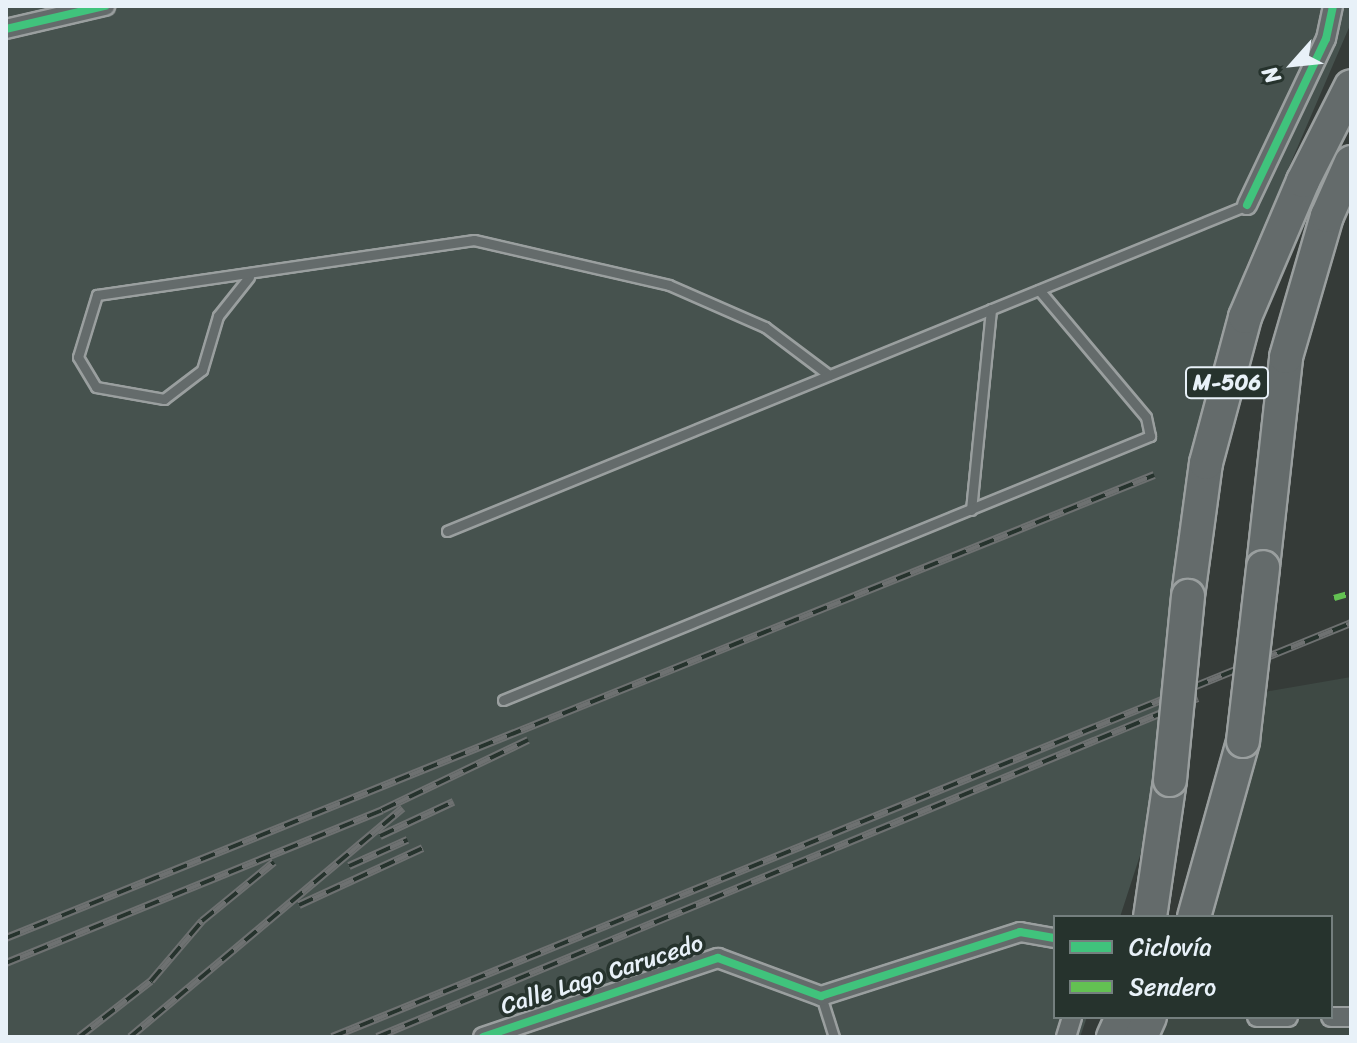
<!DOCTYPE html>
<meta charset="utf-8">
<style>
body{margin:0}
#map{position:relative;width:1357px;height:1043px;overflow:hidden;background:#353b38;font-family:Sriracha,sans-serif}
div>[style]{position:absolute}
.built>*{inset:0;background:#3e4944}
.green>*{inset:0;background:#46524e}
.roads{filter:drop-shadow(2px 0 #9a9f9f) drop-shadow(-2px 0 #9a9f9f) drop-shadow(0 2px #9a9f9f) drop-shadow(0 -2px #9a9f9f)}
.lane>*{height:9px;margin:-4.5px;padding:0 4.5px;transform-origin:4.5px;border-radius:4.5px;background:#646b6b}
.street>*{height:18px;margin:-9px;padding:0 9px;transform-origin:9px;border-radius:9px;background:#646b6b}
.highway>*{height:32px;margin:-16px;padding:0 16px;transform-origin:16px;border-radius:16px;background:#646b6b}
.rail>*{height:8px;margin-top:-4px;transform-origin:0;background:repeating-linear-gradient(90deg,#26332d 0 15px,#6e7171 0 30px);box-sizing:border-box;border-block:2px solid #6e7171}
.bridges{filter:drop-shadow(2px 0 #9a9f9f) drop-shadow(-2px 0 #9a9f9f) drop-shadow(0 2px #9a9f9f) drop-shadow(0 -2px #9a9f9f)}
.highway-bridge>*{height:32px;margin:-16px;padding:0 16px;transform-origin:16px;border-radius:16px;background:#646b6b}
.quiet>*{height:6px;margin-top:-3px;transform-origin:0;background:repeating-linear-gradient(90deg,#63c152 0 12px,transparent 0 18px)}
.cycleway>*{height:8px;margin:-4px;padding:0 4px;transform-origin:4px;border-radius:4px;background:#40c37c}
span{translate:-50% -50%;white-space:nowrap;text-align:center;line-height:1.15;-webkit-text-stroke:7px #26332d;paint-order:stroke}
.shield-label span{padding:2px 6px;background:#26332d;border:2px solid;border-radius:6px;-webkit-text-stroke-width:0}
.shield-label{font-size:22px;color:#e8f1f8;font-weight:700}
.street-label{font-size:24px;color:#e8f1f8}
.frame{position:absolute;inset:0;border:8px solid #e8f1f8;pointer-events:none}
.legend{position:absolute;left:1053px;top:915px;width:280px;height:104px;box-sizing:border-box;background:#26332d;border:2px solid #747f7e;margin:0;padding:10px 14px;list-style:none;font-size:24px;color:#e8f1f8}
.legend li{display:flex;align-items:center;gap:16px;height:40px}
.legend b{width:40px;border:2px solid #747f7e}
.north{position:absolute;left:1253px;top:24px;width:80px;height:80px;-webkit-text-stroke:6px #26332d;paint-order:stroke;rotate:243deg;font-size:22px;font-weight:700;line-height:32px;text-align:center;color:#e8f1f8}
.north::after{content:'';display:block;margin:auto;width:28px;height:36px;background:#e8f1f8;clip-path:polygon(50% 0,100% 100%,50% 72%,0 100%)}
</style>
<div id="map">
<div class="built">
<i style="clip-path:polygon(1351px 677px,1351px 1037px,1147px 1037px,1156px 1017px,1331px 1017px,1331px 917px,1200px 917px,1234px 841px,1264px 692px)"></i>
</div>
<div class="green">
<i style="clip-path:polygon(6px 6px,1351px 6px,1351px 23px,1245px 269px,1191px 462px,1146px 837px,1120px 917px,1055px 917px,1055px 1017px,1087px 1017px,1080px 1037px,6px 1037px)"></i>
</div>
<div class="roads">
<div class="lane">
<i style="left:249px;top:277px;width:50px;rotate:128.5deg"></i>
<i style="left:218px;top:316px;width:56px;rotate:106.5deg"></i>
<i style="left:202px;top:370px;width:48px;rotate:142.7deg"></i>
<i style="left:164px;top:399px;width:69px;rotate:-170deg"></i>
<i style="left:96px;top:387px;width:35px;rotate:-121deg"></i>
<i style="left:78px;top:357px;width:65px;rotate:-73deg"></i>
<i style="left:97px;top:295px;width:381px;rotate:-8.3deg"></i>
<i style="left:474px;top:240px;width:200px;rotate:13deg"></i>
<i style="left:669px;top:285px;width:105px;rotate:23.6deg"></i>
<i style="left:765px;top:327px;width:80px;rotate:36.9deg"></i>
<i style="left:971px;top:510px;width:202px;rotate:-84.3deg"></i>
<i style="left:447px;top:531px;width:864px;rotate:-22.17deg"></i>
<i style="left:503px;top:700px;width:699px;rotate:-22.2deg"></i>
<i style="left:1150px;top:436px;width:19px;rotate:-102deg"></i>
<i style="left:1146px;top:417px;width:166px;rotate:-130.1deg"></i>
<i style="left:821px;top:996px;width:43px;rotate:72.4deg"></i>
</div>
<div class="street">
<i style="left:6px;top:29px;width:102px;rotate:-13.1deg"></i>
<i style="left:1247px;top:205px;width:184px;rotate:-64.6deg"></i>
<i style="left:1326px;top:39px;width:34px;rotate:-78deg"></i>
<i style="left:1257px;top:1017px;width:31px"></i>
<i style="left:1331px;top:1017px;width:20px"></i>
<i style="left:483px;top:1037px;width:248px;rotate:-18.6deg"></i>
<i style="left:718px;top:958px;width:110px;rotate:20.3deg"></i>
<i style="left:821px;top:996px;width:209px;rotate:-17.8deg"></i>
<i style="left:1020px;top:932px;width:36px;rotate:10deg"></i>
<i style="left:1066px;top:1037px;width:21px;rotate:-73deg"></i>
</div>
<div class="highway">
<i style="left:1263px;top:567px;width:211px;rotate:-83.7deg"></i>
<i style="left:1286px;top:357px;width:147px;rotate:-73.8deg"></i>
<i style="left:1327px;top:216px;width:59px;rotate:-66deg"></i>
<i style="left:1188px;top:596px;width:134px;rotate:-82.3deg"></i>
<i style="left:1206px;top:463px;width:151px;rotate:-75deg"></i>
<i style="left:1245px;top:317px;width:148px;rotate:-66.9deg"></i>
<i style="left:1303px;top:181px;width:106px;rotate:-63.2deg"></i>
<i style="left:1150px;top:917px;width:138px;rotate:-81.7deg"></i>
<i style="left:1194px;top:917px;width:183px;rotate:-74.4deg"></i>
<i style="left:1113px;top:1037px;width:22px;rotate:-66deg"></i>
<i style="left:1141px;top:1037px;width:22px;rotate:-66deg"></i>
</div>
</div>
<div class="rail">
<i style="left:380px;top:836px;width:81px;rotate:-25deg"></i>
<i style="left:349px;top:866px;width:64px;rotate:-24.1deg"></i>
<i style="left:299px;top:905px;width:136px;rotate:-24.7deg"></i>
<i style="left:6px;top:938px;width:1238px;rotate:-21.96deg"></i>
<i style="left:6px;top:963px;width:406px;rotate:-22.1deg"></i>
<i style="left:382px;top:810px;width:162px;rotate:-25.6deg"></i>
<i style="left:79px;top:1037px;width:91px;rotate:-37.9deg"></i>
<i style="left:151px;top:981px;width:79px;rotate:-49.6deg"></i>
<i style="left:202px;top:921px;width:93px;rotate:-39.3deg"></i>
<i style="left:130px;top:1037px;width:356px;rotate:-40deg"></i>
<i style="left:332px;top:1037px;width:1100px;rotate:-22.11deg"></i>
<i style="left:377px;top:1037px;width:888px;rotate:-22.44deg"></i>
</div>
<div class="bridges">
<div class="highway-bridge">
<i style="left:1243px;top:741px;width:175px;rotate:-83.4deg"></i>
<i style="left:1170px;top:780px;width:185px;rotate:-84.4deg"></i>
</div>
</div>
<div class="quiet">
<i style="left:1334px;top:598px;width:18px;rotate:-16deg"></i>
</div>
<div class="cycleway">
<i style="left:6px;top:29px;width:102px;rotate:-13.1deg"></i>
<i style="left:1247px;top:205px;width:184px;rotate:-64.6deg"></i>
<i style="left:1326px;top:39px;width:34px;rotate:-78deg"></i>
<i style="left:483px;top:1037px;width:248px;rotate:-18.6deg"></i>
<i style="left:718px;top:958px;width:110px;rotate:20.3deg"></i>
<i style="left:821px;top:996px;width:209px;rotate:-17.8deg"></i>
<i style="left:1020px;top:932px;width:36px;rotate:10deg"></i>
</div>
<div class="shield-label">
<span style="left:1227px;top:383px">M-506</span>
</div>
<div class="street-label">
<span style="left:602px;top:975px;rotate:-18deg">Calle Lago Carucedo</span>
</div>
<div class="frame"></div>
<ul class="legend">
<li><b style="height:10px;background:#40c37c"></b>Ciclovía</li>
<li><b style="height:10px;background:#63c152"></b>Sendero</li>
</ul>
<div class="north">N</div>
</div>
